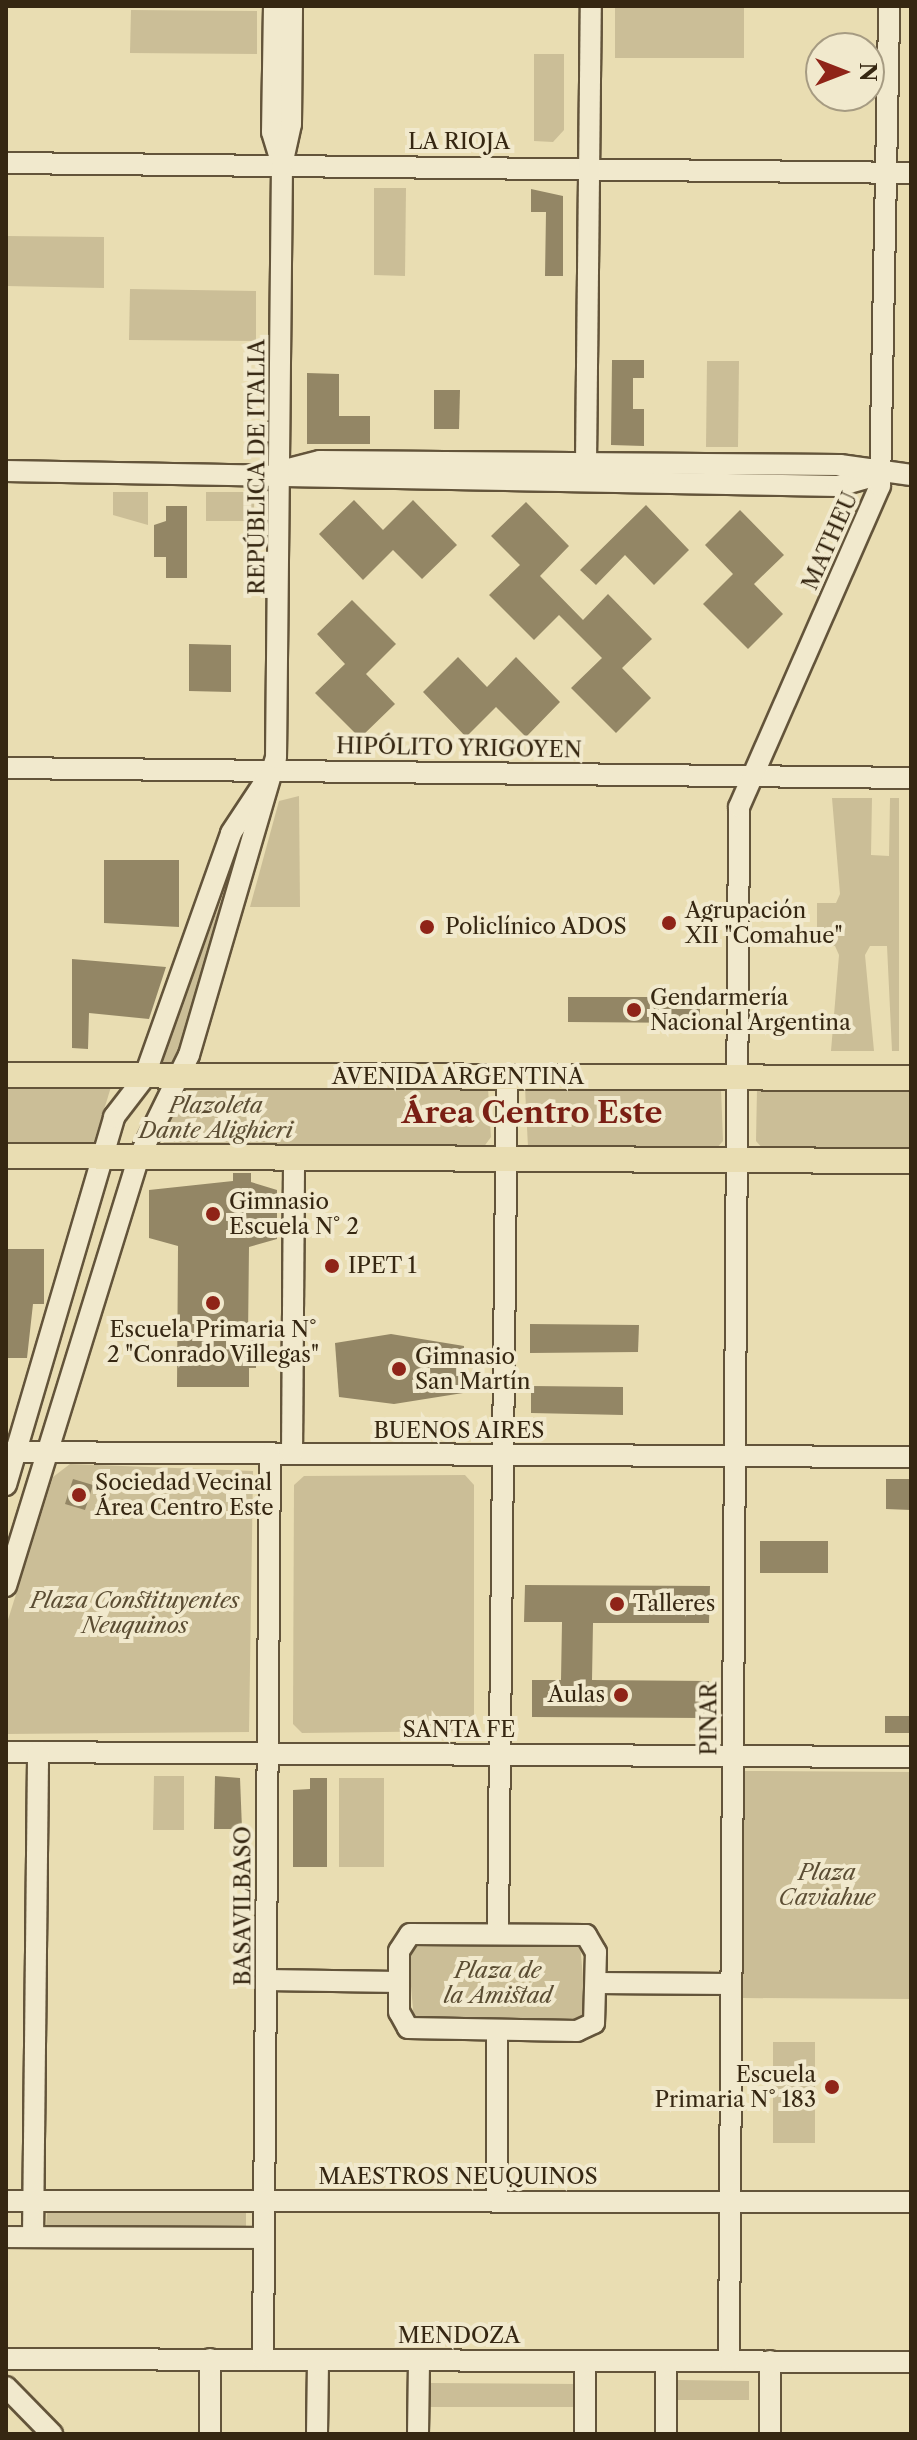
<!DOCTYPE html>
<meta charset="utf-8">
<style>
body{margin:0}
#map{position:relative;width:917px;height:2440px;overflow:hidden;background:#e9ddb2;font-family:"Libre Caslon Text",serif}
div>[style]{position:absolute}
.green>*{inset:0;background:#cbbe97}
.building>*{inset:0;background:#938665}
.roads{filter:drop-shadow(2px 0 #63543a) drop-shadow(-2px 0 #63543a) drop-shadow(0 2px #63543a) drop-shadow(0 -2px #63543a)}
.minor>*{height:20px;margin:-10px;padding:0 10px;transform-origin:10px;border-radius:10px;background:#f1e9cd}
.major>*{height:24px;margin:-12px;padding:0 12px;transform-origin:12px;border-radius:12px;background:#e9ddb2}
.dots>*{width:22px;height:22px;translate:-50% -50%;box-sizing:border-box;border:4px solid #f1e9cd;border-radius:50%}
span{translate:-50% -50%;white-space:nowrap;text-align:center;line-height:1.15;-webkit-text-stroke:8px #f1e9cd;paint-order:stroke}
.street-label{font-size:22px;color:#362712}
.poi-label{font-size:22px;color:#362712}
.left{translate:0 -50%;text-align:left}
.right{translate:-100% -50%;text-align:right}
.park-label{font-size:22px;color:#5b4d33;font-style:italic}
.district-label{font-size:30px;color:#7a1f14;font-weight:700}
.frame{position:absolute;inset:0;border:8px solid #362712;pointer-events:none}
.north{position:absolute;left:805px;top:32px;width:80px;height:80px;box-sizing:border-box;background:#f1e9cd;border:2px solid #a69b82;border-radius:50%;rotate:90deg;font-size:22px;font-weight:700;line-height:32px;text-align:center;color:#362712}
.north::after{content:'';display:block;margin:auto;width:28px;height:36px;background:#8f2418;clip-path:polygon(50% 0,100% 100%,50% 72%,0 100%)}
</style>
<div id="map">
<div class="green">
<i style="clip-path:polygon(615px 6px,744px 6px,744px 58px,615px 58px)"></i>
<i style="clip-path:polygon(131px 10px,257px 11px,257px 54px,130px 53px)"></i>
<i style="clip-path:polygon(534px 54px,564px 54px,564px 130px,553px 142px,534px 141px)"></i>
<i style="clip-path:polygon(374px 188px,406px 188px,405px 276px,374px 275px)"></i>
<i style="clip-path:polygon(6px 236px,104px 237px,104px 288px,6px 286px)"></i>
<i style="clip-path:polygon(130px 289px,256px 291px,256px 341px,129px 340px)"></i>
<i style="clip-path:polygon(707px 361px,739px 361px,738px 447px,706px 447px)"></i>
<i style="clip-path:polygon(113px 492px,148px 492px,148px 525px,113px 515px)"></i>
<i style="clip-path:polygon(206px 492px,246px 492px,254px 500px,254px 545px,248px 521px,206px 521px)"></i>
<i style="clip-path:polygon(299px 796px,300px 907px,250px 907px,279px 801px)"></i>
<i style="clip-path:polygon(832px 798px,872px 798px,871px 855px,889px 856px,890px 798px,899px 798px,899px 1051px,892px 1051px,887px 946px,870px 946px,865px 955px,874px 1051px,831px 1051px,839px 955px,835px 946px,817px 946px,817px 903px,836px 903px,840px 894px)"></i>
<i style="clip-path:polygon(247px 831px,176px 1067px,162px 1066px,161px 1061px)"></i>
<i style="clip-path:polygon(6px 1082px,111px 1087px,94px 1142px,6px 1146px)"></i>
<i style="clip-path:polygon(911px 1085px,911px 1151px,763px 1149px,756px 1141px,757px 1089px)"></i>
<i style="clip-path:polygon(182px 1087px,488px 1088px,491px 1137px,483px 1148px,162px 1147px)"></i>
<i style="clip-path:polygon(525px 1088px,721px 1089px,723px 1141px,716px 1149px,528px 1147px)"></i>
<i style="clip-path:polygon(70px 1464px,253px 1471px,249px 1732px,6px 1734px,6px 1626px,53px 1477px)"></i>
<i style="clip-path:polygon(465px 1475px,474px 1485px,474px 1722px,464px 1731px,302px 1733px,293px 1724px,294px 1485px,304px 1476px)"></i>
<i style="clip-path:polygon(744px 1771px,911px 1772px,911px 1999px,743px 1998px)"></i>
<i style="clip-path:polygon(154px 1776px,184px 1776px,184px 1830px,153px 1830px)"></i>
<i style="clip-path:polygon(339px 1778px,384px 1778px,384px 1867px,339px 1867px)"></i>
<i style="clip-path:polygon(417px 1942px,580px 1943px,586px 2014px,581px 2022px,414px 2021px,408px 1951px)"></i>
<i style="clip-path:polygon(773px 2042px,815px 2042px,815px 2143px,773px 2143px)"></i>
<i style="clip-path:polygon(47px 2212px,246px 2213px,246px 2228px,46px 2227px)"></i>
<i style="clip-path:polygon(678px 2380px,749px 2381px,749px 2400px,678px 2400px)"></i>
<i style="clip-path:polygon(428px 2383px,577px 2384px,577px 2407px,428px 2407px)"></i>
</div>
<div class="building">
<i style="clip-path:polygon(531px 189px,563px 196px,563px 276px,545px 276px,546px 212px,531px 212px)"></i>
<i style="clip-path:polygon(612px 360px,644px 360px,644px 378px,633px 378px,633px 409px,644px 409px,644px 446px,611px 445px)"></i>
<i style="clip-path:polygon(307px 373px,339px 374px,339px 416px,370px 416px,370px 444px,307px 444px)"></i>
<i style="clip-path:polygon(434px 390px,460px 390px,459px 429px,434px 429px)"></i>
<i style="clip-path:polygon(354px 500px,383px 530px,413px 500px,457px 545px,422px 579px,393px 550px,363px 580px,319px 534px)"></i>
<i style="clip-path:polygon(526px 502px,569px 546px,540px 576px,583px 620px,608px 594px,652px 639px,622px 668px,651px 698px,616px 733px,571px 688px,602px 658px,559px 615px,534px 640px,489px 595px,520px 565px,491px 536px)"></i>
<i style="clip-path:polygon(646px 505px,689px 550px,654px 585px,625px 555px,596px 585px,580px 570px)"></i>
<i style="clip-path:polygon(166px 506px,187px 506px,187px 578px,166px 578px,166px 557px,154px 557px,154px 525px,166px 521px)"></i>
<i style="clip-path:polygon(740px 510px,784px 555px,754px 584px,783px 614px,748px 649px,703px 604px,733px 574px,705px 545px)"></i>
<i style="clip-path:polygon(352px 600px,396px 644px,366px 674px,395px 704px,360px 738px,315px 693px,345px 664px,317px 634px)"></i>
<i style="clip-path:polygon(189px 644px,231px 645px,231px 692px,189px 691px)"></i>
<i style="clip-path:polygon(458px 657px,487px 687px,516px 657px,560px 702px,526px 737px,496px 707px,466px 737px,423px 692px)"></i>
<i style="clip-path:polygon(104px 860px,179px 860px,179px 927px,104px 923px)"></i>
<i style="clip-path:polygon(72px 959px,166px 967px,149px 1019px,89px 1013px,88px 1049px,72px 1048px)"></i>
<i style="clip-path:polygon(568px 997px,700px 997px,700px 1023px,568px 1022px)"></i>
<i style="clip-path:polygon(233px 1173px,251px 1173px,251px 1182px,277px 1190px,277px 1239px,249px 1247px,248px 1338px,256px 1338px,256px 1368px,249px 1368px,249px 1387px,177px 1387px,178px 1246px,149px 1238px,149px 1190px,233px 1181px)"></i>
<i style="clip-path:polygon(6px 1249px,44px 1249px,44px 1304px,33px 1304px,27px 1358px,6px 1358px)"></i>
<i style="clip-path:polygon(530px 1324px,639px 1325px,638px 1352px,530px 1353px)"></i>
<i style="clip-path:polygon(391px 1334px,464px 1346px,463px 1393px,394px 1404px,339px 1397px,335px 1343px)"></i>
<i style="clip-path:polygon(531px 1386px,623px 1387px,623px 1415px,531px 1413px)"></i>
<i style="clip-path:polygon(73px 1479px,93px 1485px,85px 1510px,65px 1504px)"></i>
<i style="clip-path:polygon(886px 1479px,911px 1479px,911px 1510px,886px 1509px)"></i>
<i style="clip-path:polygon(760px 1541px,828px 1541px,828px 1573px,760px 1573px)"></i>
<i style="clip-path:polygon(525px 1585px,710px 1586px,709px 1623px,593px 1623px,592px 1680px,709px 1681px,704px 1718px,532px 1717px,532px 1680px,561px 1680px,562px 1622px,524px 1622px)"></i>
<i style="clip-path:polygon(885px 1716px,911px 1716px,911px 1733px,885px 1733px)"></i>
<i style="clip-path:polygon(215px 1776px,240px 1778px,242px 1829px,214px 1829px)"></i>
<i style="clip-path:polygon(310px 1778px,327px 1778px,327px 1867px,293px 1867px,293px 1790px,310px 1789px)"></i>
</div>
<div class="roads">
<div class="minor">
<i style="left:274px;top:6px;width:126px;rotate:90.9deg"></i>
<i style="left:272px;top:132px;width:34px;rotate:73deg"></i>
<i style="left:6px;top:163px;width:905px;rotate:0.63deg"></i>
<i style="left:586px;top:463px;width:457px;rotate:-89.4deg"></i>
<i style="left:6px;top:471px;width:832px;rotate:1.03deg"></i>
<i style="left:838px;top:486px;width:45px;rotate:-15.6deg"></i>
<i style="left:281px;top:471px;width:40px;rotate:-14.4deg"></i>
<i style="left:320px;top:461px;width:520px;rotate:0.44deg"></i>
<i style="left:840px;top:465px;width:72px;rotate:8deg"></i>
<i style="left:6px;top:768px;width:905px;rotate:0.63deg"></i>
<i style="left:6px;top:1452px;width:905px;rotate:0.32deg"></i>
<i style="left:292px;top:1454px;width:296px;rotate:-89.6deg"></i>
<i style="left:6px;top:1485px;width:384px;rotate:-73.6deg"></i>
<i style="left:114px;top:1117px;width:49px;rotate:-52.4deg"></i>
<i style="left:144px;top:1078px;width:260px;rotate:-70.4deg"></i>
<i style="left:231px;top:833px;width:60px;rotate:-56.6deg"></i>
<i style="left:6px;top:1586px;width:449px;rotate:-72.8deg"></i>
<i style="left:139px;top:1157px;width:114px;rotate:-63.9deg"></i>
<i style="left:189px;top:1055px;width:309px;rotate:-73.7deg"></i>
<i style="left:276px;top:758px;width:593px;rotate:-89.42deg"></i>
<i style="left:282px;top:165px;width:42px;rotate:-77.6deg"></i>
<i style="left:291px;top:124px;width:118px;rotate:-89.5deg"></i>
<i style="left:6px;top:1752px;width:905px;rotate:0.32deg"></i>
<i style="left:498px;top:1933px;width:856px;rotate:-89.4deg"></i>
<i style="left:410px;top:1934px;width:176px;rotate:0.3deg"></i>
<i style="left:586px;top:1935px;width:20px;rotate:60deg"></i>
<i style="left:596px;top:1952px;width:71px;rotate:91.6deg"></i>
<i style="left:594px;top:2023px;width:19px;rotate:155deg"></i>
<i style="left:577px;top:2031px;width:169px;rotate:-179deg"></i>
<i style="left:408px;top:2028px;width:18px;rotate:-119deg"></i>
<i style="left:399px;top:2012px;width:61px;rotate:-90deg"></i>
<i style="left:399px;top:1951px;width:20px;rotate:-57deg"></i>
<i style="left:266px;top:1980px;width:133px;rotate:0.9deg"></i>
<i style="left:596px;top:1983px;width:135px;rotate:0.4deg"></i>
<i style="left:497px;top:2030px;width:170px;rotate:90deg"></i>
<i style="left:6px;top:2201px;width:905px;rotate:0.06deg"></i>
<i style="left:6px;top:2237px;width:258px;rotate:0.2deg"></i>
<i style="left:33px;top:2237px;width:485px;rotate:-89.4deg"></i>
<i style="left:6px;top:2359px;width:905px;rotate:0.19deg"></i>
<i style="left:210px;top:2359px;width:75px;rotate:90deg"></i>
<i style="left:263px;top:2359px;width:905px;rotate:-89.56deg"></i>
<i style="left:729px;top:2361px;width:1554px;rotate:-89.63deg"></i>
<i style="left:739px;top:807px;width:351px;rotate:-66.3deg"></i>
<i style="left:880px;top:486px;width:480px;rotate:-88.9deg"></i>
<i style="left:6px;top:2387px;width:66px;rotate:45.6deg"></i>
<i style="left:317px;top:2434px;width:74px;rotate:-89.2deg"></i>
<i style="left:418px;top:2434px;width:74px;rotate:-89.2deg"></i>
<i style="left:585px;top:2434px;width:73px;rotate:-90deg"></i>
<i style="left:666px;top:2434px;width:73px;rotate:-90deg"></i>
<i style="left:770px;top:2434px;width:73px;rotate:-90deg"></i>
</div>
<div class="major">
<i style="left:6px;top:1075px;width:905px;rotate:0.19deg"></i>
<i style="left:6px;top:1156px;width:905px;rotate:0.32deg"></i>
</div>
</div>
<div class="dots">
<i style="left:669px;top:923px;background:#8f2418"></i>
<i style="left:427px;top:927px;background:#8f2418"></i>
<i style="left:634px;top:1010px;background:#8f2418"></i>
<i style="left:213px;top:1214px;background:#8f2418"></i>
<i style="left:332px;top:1266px;background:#8f2418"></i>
<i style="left:213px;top:1303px;background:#8f2418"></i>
<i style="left:399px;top:1369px;background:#8f2418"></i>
<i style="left:79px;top:1495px;background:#8f2418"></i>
<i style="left:617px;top:1604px;background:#8f2418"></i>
<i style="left:621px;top:1695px;background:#8f2418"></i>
<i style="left:832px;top:2087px;background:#8f2418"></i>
</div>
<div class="street-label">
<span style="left:459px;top:142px">LA RIOJA</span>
<span style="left:257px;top:467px;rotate:-90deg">REPÚBLICA DE ITALIA</span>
<span style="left:830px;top:541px;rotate:-66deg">MATHEU</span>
<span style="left:459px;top:748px;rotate:1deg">HIPÓLITO YRIGOYEN</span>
<span style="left:458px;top:1077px">AVENIDA ARGENTINA</span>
<span style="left:459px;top:1431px">BUENOS AIRES</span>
<span style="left:709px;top:1719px;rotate:-90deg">PINAR</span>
<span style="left:459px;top:1730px">SANTA FE</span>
<span style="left:243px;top:1906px;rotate:-90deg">BASAVILBASO</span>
<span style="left:458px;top:2177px">MAESTROS NEUQUINOS</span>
<span style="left:459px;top:2336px">MENDOZA</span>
</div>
<div class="poi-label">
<span class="left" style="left:685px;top:923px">Agrupación<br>XII "Comahue"</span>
<span class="left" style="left:445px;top:927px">Policlínico ADOS</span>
<span class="left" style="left:650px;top:1010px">Gendarmería<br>Nacional Argentina</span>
<span class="left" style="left:229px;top:1214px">Gimnasio<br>Escuela N° 2</span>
<span class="left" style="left:348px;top:1266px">IPET 1</span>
<span style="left:213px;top:1342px">Escuela Primaria N°<br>2 "Conrado Villegas"</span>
<span class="left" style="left:415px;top:1369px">Gimnasio<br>San Martín</span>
<span class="left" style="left:95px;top:1495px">Sociedad Vecinal<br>Área Centro Este</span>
<span class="left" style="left:633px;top:1604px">Talleres</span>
<span class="right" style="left:605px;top:1695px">Aulas</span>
<span class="right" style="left:816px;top:2087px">Escuela<br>Primaria N° 183</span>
</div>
<div class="park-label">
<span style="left:216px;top:1118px">Plazoleta<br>Dante Alighieri</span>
<span style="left:135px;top:1613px">Plaza Constituyentes<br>Neuquinos</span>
<span style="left:827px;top:1885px">Plaza<br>Caviahue</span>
<span style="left:498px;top:1983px">Plaza de<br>la Amistad</span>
</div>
<div class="district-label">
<span style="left:532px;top:1113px">Área Centro Este</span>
</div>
<div class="frame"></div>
<div class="north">N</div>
</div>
